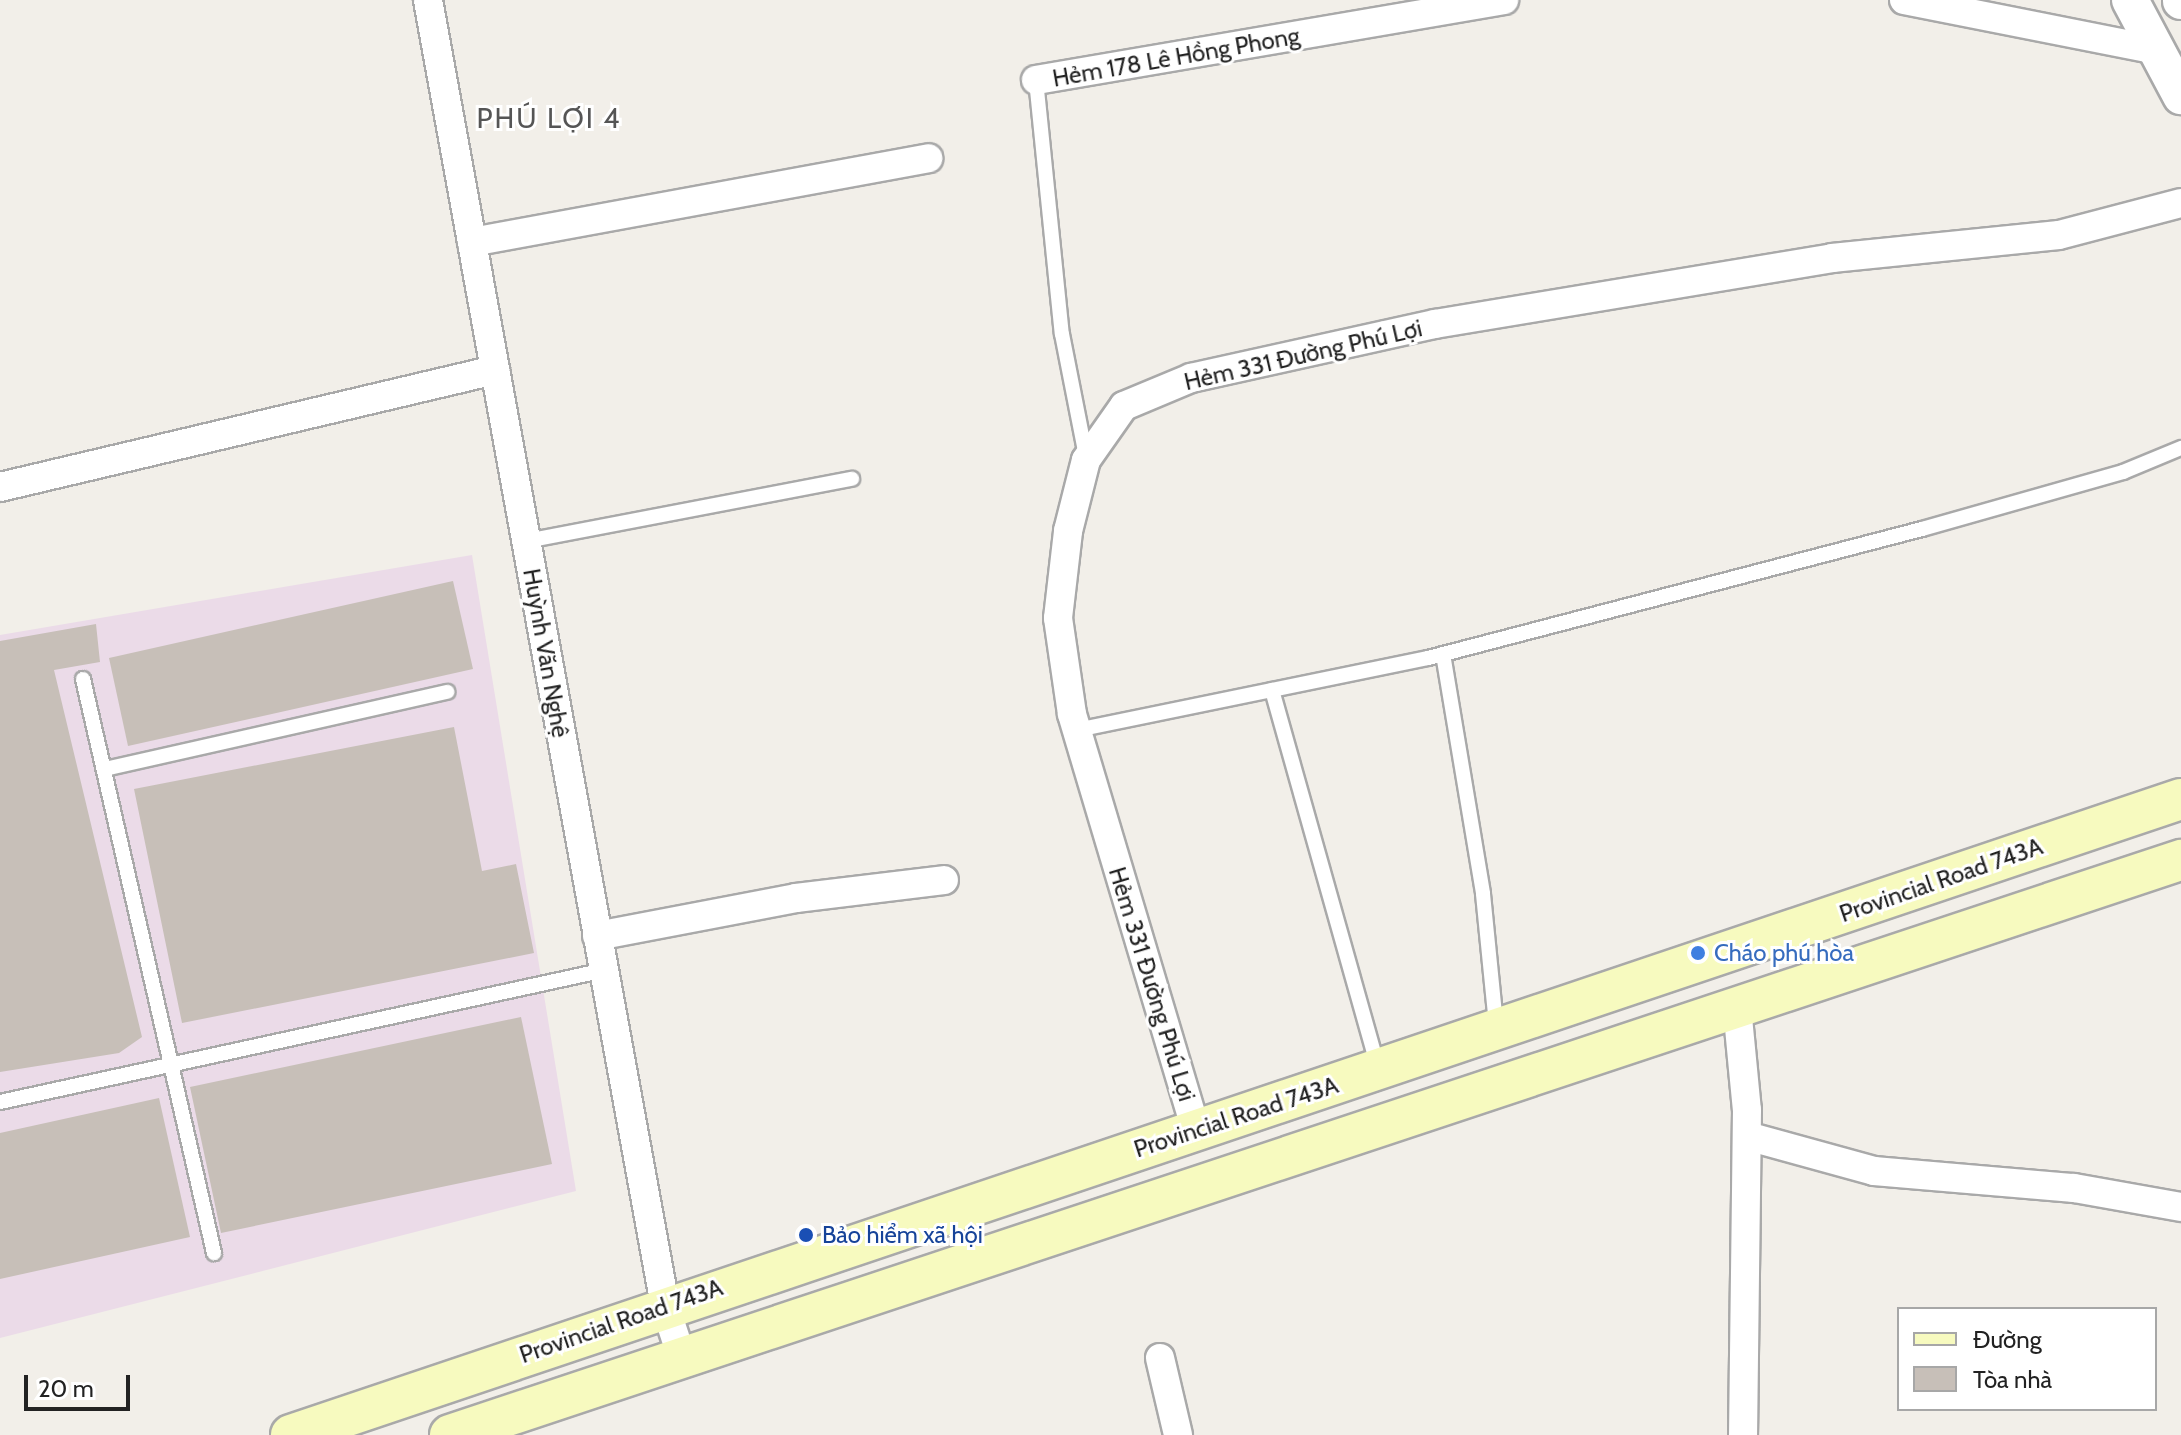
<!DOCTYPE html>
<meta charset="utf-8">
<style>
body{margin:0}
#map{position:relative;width:2181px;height:1435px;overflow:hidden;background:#f2efe9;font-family:Cabin,sans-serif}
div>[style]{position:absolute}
.industrial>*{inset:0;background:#ebdbe8}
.building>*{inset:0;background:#c7bfb8}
.roads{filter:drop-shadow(2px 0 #a9a9a9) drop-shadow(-2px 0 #a9a9a9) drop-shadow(0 2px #a9a9a9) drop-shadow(0 -2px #a9a9a9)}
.service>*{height:14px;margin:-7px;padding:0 7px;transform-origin:7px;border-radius:7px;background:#fff}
.minor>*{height:28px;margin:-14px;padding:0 14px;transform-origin:14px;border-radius:14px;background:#fff}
.tertiary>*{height:36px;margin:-18px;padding:0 18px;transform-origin:18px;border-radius:18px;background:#fff}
.secondary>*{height:40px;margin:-20px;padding:0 20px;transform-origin:20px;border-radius:20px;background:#f7fabf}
.dots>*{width:22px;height:22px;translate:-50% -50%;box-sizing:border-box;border:4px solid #fff;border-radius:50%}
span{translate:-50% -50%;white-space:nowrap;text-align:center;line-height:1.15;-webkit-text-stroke:6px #fff;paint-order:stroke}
.street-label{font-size:24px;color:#222}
.shop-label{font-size:24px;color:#366cbe}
.left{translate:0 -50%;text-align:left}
.transit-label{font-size:24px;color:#164399}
.quarter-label{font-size:28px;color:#555;letter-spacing:2px}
.legend{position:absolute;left:1897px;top:1307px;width:260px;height:104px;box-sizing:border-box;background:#fff;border:2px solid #a7a7a7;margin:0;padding:10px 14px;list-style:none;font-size:24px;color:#222}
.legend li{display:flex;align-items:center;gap:16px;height:40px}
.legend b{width:40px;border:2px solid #a7a7a7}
.scale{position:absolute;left:24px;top:1375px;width:106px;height:36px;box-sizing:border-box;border:4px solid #222;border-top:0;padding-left:10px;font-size:24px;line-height:28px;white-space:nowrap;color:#222;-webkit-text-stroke:6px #fff;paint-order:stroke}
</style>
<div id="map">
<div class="industrial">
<i style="clip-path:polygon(472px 555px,576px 1191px,0 1338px,0 635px)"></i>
</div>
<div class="building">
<i style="clip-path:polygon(453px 581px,473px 669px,128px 746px,109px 658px)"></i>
<i style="clip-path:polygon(96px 624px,100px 662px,54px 670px,142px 1037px,119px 1053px,0 1072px,0 641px)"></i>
<i style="clip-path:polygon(454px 727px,482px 871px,516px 864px,534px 953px,182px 1023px,134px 789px)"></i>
<i style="clip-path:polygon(521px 1017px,552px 1164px,221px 1233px,190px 1087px)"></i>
<i style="clip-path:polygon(159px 1098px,190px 1237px,0 1279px,0 1133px)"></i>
</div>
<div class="roads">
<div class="service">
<i style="left:1036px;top:80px;width:255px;rotate:84.2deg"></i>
<i style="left:1062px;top:334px;width:124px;rotate:78.9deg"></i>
<i style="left:526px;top:541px;width:332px;rotate:-10.8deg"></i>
<i style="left:1443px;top:654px;width:243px;rotate:80.5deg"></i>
<i style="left:1483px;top:894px;width:132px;rotate:84.3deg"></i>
<i style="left:83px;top:679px;width:589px;rotate:77.14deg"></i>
<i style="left:1272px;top:690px;width:392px;rotate:74.3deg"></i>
<i style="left:1077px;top:730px;width:358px;rotate:-11.6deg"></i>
<i style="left:1428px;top:658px;width:511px;rotate:-14.64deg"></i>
<i style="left:1922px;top:529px;width:209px;rotate:-15.8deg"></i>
<i style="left:2123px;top:472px;width:63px;rotate:-22.5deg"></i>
<i style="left:105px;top:769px;width:351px;rotate:-12.7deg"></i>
<i style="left:0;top:1102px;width:619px;rotate:-12.31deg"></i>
</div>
<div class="minor">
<i style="left:428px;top:0;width:1327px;rotate:79.71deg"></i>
<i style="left:665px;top:1306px;width:55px;rotate:71.9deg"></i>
<i style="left:1904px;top:0;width:258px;rotate:11.2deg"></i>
<i style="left:1036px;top:80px;width:475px;rotate:-9.7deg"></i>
<i style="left:472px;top:242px;width:464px;rotate:-10.4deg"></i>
<i style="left:0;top:487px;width:509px;rotate:-13.3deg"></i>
<i style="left:597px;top:936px;width:203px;rotate:-10.8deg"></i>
<i style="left:796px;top:898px;width:149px;rotate:-6.9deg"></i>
<i style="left:1737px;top:1007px;width:103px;rotate:84.5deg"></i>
<i style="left:1747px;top:1110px;width:325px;rotate:90.7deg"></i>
<i style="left:1196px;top:1130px;width:434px;rotate:-106.6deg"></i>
<i style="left:1072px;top:714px;width:97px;rotate:-98.3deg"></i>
<i style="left:1058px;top:618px;width:88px;rotate:-83.4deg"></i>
<i style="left:1068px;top:531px;width:73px;rotate:-75.8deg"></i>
<i style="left:1086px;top:460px;width:66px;rotate:-54.9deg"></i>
<i style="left:1124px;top:406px;width:73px;rotate:-22.7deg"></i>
<i style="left:1191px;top:378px;width:250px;rotate:-12.5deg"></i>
<i style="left:1435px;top:324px;width:402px;rotate:-9.4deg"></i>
<i style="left:1832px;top:258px;width:228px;rotate:-5.8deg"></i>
<i style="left:2059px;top:235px;width:126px;rotate:-14.7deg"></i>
<i style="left:1747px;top:1136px;width:132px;rotate:15.4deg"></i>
<i style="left:1874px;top:1171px;width:201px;rotate:4.9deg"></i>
<i style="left:2074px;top:1188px;width:109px;rotate:10.1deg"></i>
<i style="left:1160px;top:1358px;width:79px;rotate:76.8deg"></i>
</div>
<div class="tertiary">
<i style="left:2130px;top:0;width:109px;rotate:62deg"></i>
<i style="left:2181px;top:0;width:1px;rotate:90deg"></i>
</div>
<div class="secondary">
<i style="left:291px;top:1435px;width:1994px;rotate:-18.6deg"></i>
<i style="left:450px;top:1435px;width:1824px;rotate:-18.38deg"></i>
</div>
</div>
<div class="dots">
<i style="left:1698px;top:953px;background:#3f7fe0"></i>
<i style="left:806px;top:1235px;background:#1a4fb4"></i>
</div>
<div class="street-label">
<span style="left:1176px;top:57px;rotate:-10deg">Hẻm 178 Lê Hồng Phong</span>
<span style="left:1303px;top:355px;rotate:-13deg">Hẻm 331 Đường Phú Lợi</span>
<span style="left:546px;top:653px;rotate:80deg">Huỳnh Văn Nghệ</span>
<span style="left:1941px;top:880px;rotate:-19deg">Provincial Road 743A</span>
<span style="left:1152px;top:984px;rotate:73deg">Hẻm 331 Đường Phú Lợi</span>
<span style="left:1236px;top:1117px;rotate:-18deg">Provincial Road 743A</span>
<span style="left:621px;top:1321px;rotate:-19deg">Provincial Road 743A</span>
</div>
<div class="shop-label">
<span class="left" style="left:1714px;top:953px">Cháo phú hòa</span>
</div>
<div class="transit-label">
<span class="left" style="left:822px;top:1235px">Bảo hiểm xã hội</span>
</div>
<div class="quarter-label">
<span style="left:549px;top:118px">PHÚ LỢI 4</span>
</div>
<ul class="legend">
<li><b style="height:10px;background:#f7fabf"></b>Đường</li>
<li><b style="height:22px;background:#c7bfb8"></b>Tòa nhà</li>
</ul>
<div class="scale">20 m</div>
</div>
